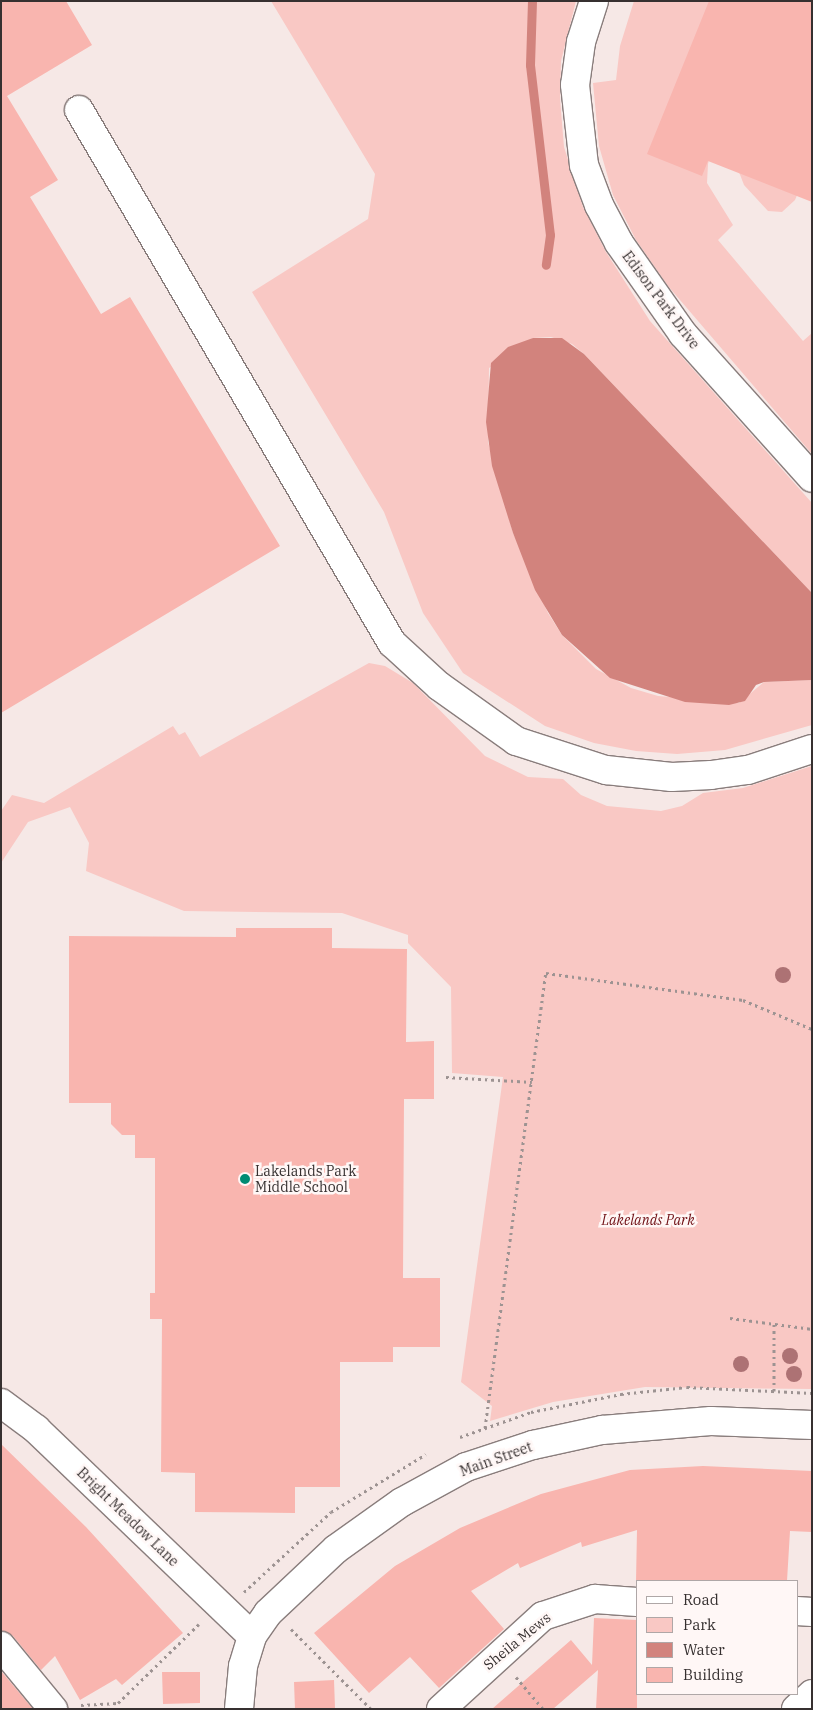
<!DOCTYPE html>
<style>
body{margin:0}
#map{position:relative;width:813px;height:1710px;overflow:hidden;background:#f6e8e6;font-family:"IBM Plex Serif",serif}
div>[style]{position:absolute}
.green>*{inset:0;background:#f9c8c4}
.water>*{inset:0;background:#d2837d}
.stream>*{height:9px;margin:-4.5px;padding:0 4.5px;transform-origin:4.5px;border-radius:4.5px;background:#d2837d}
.building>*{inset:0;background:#f9b5af}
.path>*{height:3px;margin-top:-1.5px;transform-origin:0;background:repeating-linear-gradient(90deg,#9d9392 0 2.5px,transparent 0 6.5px)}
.roads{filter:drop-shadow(1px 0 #897d7c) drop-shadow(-1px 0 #897d7c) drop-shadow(0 1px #897d7c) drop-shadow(0 -1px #897d7c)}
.minor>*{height:28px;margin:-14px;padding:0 14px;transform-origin:14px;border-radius:14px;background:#fff}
.trees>*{width:16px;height:16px;margin:-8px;border-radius:50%;background:#ad7274}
.dots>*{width:14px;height:14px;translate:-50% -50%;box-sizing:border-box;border:2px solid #fff7f6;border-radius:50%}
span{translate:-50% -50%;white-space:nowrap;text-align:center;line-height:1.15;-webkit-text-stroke:5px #fff7f6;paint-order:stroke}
.street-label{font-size:14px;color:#363030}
.poi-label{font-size:14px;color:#363030}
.left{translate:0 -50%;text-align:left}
.park-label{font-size:14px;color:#711116;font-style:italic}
.frame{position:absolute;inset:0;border:2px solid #363030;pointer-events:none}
.legend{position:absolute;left:636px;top:1580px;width:162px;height:115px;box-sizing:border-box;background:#fff7f6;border:1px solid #afa7a7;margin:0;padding:6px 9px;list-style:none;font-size:15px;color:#363030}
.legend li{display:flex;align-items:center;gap:10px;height:25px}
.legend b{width:25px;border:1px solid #afa7a7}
</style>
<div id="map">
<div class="green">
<i style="clip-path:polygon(271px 1px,576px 1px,561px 61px,560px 99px,564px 147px,583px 207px,606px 252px,650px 321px,812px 503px,812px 593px,584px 354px,572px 344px,551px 337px,533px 338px,489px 368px,488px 442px,513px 533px,548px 613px,562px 635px,596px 669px,631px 688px,658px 696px,739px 703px,764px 682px,812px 680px,812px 725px,725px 750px,677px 754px,636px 751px,594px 743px,545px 726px,463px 673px,423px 613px,384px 512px,252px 292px,368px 219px,375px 174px)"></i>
<i style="clip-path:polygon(634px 1px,749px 1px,708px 164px,707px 183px,733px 225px,718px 240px,803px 341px,812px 333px,812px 454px,668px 286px,636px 240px,613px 195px,599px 146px,593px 83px,616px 80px,620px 46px)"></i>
<i style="clip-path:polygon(739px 172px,798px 193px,795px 200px,782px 212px,768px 211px,744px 185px)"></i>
<i style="clip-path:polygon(369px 663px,385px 666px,413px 683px,485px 756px,528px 777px,563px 779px,581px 795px,607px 806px,661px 811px,682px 806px,703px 793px,743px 788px,812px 766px,812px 1389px,645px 1387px,553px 1402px,490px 1421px,492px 1406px,461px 1382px,503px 1077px,452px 1073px,451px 987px,408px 943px,408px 935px,342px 913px,184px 911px,86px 871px,89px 843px,70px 807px,28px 822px,1px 863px,1px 811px,12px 795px,44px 803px,173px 726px,179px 735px,185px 732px,200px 757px)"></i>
</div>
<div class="water">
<i style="clip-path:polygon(533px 338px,562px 338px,584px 354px,812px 593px,812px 680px,764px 682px,756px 685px,745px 701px,729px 705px,685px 702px,610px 678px,562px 635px,535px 590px,513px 533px,492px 466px,486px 422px,491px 363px,508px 347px)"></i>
</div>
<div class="stream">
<i style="left:532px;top:1px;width:64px;rotate:91.8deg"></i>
<i style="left:530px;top:65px;width:171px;rotate:83.3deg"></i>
<i style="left:550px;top:235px;width:30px;rotate:98deg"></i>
</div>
<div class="building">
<i style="clip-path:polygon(1px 1px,66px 1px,92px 45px,7px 96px,58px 180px,30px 197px,101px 314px,130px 297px,280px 546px,1px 713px)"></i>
<i style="clip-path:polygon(709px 1px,812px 1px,812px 202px,708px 161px,702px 176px,647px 154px)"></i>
<i style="clip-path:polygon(236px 928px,332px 928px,332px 948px,407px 949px,406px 1042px,434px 1041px,434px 1099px,404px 1099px,403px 1278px,440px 1278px,440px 1347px,393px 1347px,393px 1362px,340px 1362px,340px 1487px,295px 1487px,295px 1513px,195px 1512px,195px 1473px,161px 1472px,162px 1319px,150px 1319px,150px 1293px,155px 1293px,155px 1158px,135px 1158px,135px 1135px,122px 1135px,111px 1124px,111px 1103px,69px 1103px,69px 936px,236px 937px)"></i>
<i style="clip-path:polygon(1px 1444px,86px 1527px,183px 1633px,122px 1685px,116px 1679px,80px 1700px,55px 1656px,41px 1670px,13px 1636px,1px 1631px)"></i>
<i style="clip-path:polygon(703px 1466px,812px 1471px,812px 1532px,790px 1531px,787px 1581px,636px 1581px,637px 1530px,582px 1547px,581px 1542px,520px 1568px,518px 1563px,471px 1591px,504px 1629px,439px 1688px,410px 1657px,369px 1693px,314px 1633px,395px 1566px,460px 1528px,541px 1494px,630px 1470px)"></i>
<i style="clip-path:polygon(594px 1618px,637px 1620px,637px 1709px,596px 1709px,598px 1670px,553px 1709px,492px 1709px,571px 1640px,592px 1665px)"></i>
<i style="clip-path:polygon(1px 1671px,33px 1709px,1px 1709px)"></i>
<i style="clip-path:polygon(162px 1672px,200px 1672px,200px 1703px,163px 1704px)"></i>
<i style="clip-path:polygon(334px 1680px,335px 1708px,295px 1709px,294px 1682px)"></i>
</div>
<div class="path">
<i style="left:446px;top:1077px;width:86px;rotate:3.3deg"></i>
<i style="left:730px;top:1318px;width:83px;rotate:7.6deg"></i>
<i style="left:774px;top:1324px;width:67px;rotate:90deg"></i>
<i style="left:485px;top:1428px;width:459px;rotate:-82.4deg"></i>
<i style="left:546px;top:973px;width:199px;rotate:7.8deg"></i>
<i style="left:743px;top:1000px;width:75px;rotate:22.8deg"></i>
<i style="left:460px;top:1437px;width:75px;rotate:-19.4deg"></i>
<i style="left:531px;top:1412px;width:92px;rotate:-11.3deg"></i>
<i style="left:621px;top:1394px;width:66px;rotate:-6.1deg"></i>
<i style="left:687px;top:1387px;width:125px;rotate:2.7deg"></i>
<i style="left:244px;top:1592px;width:118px;rotate:-42.6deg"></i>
<i style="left:331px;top:1512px;width:111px;rotate:-31.4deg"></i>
<i style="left:291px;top:1629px;width:113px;rotate:45deg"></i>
<i style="left:516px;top:1677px;width:42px;rotate:49.8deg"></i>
<i style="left:81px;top:1705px;width:37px;rotate:-3deg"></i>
<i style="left:118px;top:1703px;width:113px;rotate:-44.3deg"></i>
</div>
<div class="roads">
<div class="minor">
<i style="left:594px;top:1px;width:43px;rotate:107.6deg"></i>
<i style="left:581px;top:42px;width:43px;rotate:97.9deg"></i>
<i style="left:575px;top:85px;width:81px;rotate:83.6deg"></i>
<i style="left:584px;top:165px;width:43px;rotate:69.4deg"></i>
<i style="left:599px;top:205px;width:43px;rotate:62.2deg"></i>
<i style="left:619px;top:243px;width:111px;rotate:54.9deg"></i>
<i style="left:683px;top:334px;width:193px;rotate:48.1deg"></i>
<i style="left:79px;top:110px;width:618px;rotate:59.58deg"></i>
<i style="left:392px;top:643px;width:64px;rotate:42.5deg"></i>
<i style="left:439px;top:686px;width:95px;rotate:35.5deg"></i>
<i style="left:516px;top:741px;width:95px;rotate:17.9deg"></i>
<i style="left:606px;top:770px;width:66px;rotate:6.1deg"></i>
<i style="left:672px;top:777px;width:39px;rotate:-3deg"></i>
<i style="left:711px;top:775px;width:37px;rotate:-8deg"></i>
<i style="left:748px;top:770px;width:67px;rotate:-18.2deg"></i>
<i style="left:1px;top:1403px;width:44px;rotate:36.6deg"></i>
<i style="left:36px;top:1429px;width:299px;rotate:43.8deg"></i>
<i style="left:797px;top:1611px;width:15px;rotate:4deg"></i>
<i style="left:1px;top:1646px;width:82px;rotate:50.5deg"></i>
<i style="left:239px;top:1709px;width:43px;rotate:-84.7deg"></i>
<i style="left:243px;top:1666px;width:31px;rotate:-73deg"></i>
<i style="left:252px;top:1636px;width:28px;rotate:-55deg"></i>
<i style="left:268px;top:1613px;width:93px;rotate:-43.3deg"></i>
<i style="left:336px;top:1549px;width:81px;rotate:-35.5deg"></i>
<i style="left:402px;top:1502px;width:73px;rotate:-28.7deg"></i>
<i style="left:466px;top:1467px;width:71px;rotate:-18.2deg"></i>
<i style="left:533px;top:1445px;width:71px;rotate:-12.3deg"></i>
<i style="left:602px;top:1430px;width:109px;rotate:-4.7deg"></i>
<i style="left:711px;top:1421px;width:101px;rotate:2.3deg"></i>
<i style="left:441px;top:1709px;width:138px;rotate:-42.4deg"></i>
<i style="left:543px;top:1616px;width:55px;rotate:-18.1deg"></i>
<i style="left:595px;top:1599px;width:42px;rotate:4.1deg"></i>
<i style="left:796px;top:1709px;width:22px;rotate:-43deg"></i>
</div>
</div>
<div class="trees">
<i style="left:783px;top:975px"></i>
<i style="left:790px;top:1356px"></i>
<i style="left:741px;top:1364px"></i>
<i style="left:794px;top:1374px"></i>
</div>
<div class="dots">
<i style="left:245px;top:1179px;background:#008b73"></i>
</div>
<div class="street-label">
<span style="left:661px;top:300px;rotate:53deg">Edison Park Drive</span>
<span style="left:496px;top:1459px;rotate:-20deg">Main Street</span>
<span style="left:128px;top:1517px;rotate:44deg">Bright Meadow Lane</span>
<span style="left:517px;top:1641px;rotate:-39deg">Sheila Mews</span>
</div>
<div class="poi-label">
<span class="left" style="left:255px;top:1179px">Lakelands Park<br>Middle School</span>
</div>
<div class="park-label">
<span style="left:648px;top:1220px">Lakelands Park</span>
</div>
<div class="frame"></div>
<ul class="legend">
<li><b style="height:6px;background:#fff"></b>Road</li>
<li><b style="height:14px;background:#f9c8c4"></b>Park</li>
<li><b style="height:14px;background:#d2837d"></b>Water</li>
<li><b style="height:14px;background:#f9b5af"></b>Building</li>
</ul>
</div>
